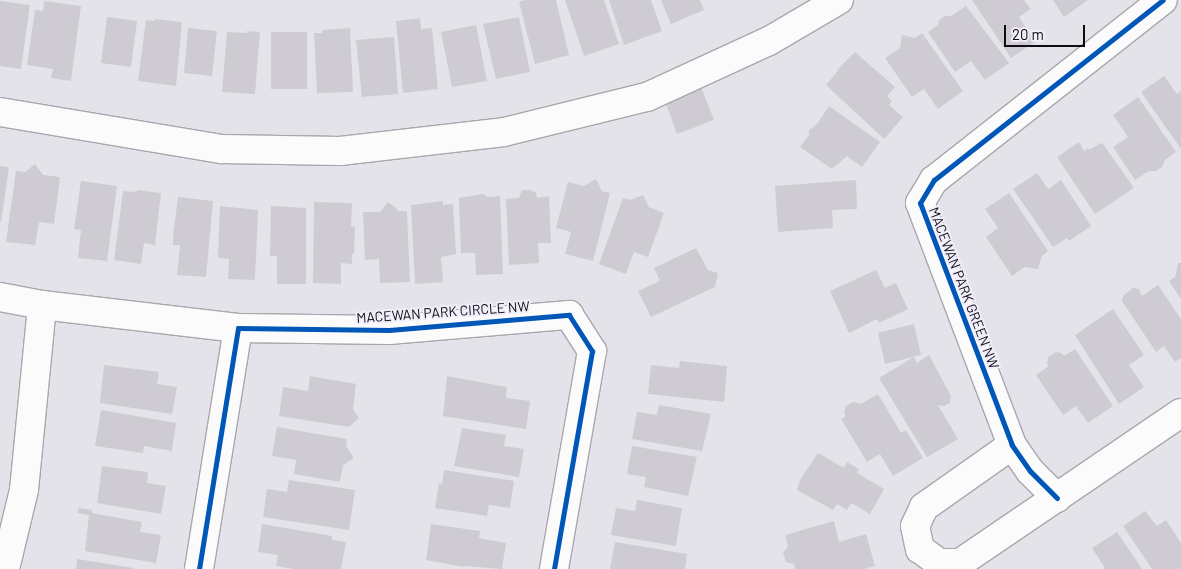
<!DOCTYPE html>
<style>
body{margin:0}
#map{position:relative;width:1181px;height:569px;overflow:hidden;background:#e5e3ea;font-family:Barlow,sans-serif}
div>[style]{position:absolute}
.building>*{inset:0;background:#ceccd2}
.roads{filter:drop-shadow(1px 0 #a8a7ac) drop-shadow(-1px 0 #a8a7ac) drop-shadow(0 1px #a8a7ac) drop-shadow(0 -1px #a8a7ac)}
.minor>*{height:28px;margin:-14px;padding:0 14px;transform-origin:14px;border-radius:14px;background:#fbfbfc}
.cycleway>*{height:5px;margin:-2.5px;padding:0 2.5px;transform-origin:2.5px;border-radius:2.5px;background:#0057b8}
span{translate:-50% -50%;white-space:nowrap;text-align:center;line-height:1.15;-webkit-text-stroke:4px #f1edfb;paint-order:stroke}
.street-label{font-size:14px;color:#0e0c11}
.scale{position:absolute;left:1004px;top:25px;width:81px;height:22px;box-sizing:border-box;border:2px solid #0e0c11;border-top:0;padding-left:6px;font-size:15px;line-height:18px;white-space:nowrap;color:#0e0c11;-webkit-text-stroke:4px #f1edfb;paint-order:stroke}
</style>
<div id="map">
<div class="building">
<i style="clip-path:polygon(525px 0,556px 0,569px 55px,535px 64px,519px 2px)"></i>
<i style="clip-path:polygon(565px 0,604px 0,619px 44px,584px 56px)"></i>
<i style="clip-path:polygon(609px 0,651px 0,662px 31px,624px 45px)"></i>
<i style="clip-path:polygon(661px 0,700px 0,704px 10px,671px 24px)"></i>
<i style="clip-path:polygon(972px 0,1024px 0,1031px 9px,1019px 17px,1035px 42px,1011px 58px)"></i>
<i style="clip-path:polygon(1053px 0,1088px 0,1064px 17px)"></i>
<i style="clip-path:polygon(0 1px,30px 5px,21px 69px,0 66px)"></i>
<i style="clip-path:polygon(44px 1px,81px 6px,71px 81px,51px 78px,53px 69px,27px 65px,35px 10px,43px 11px)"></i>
<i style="clip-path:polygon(966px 6px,1009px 63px,985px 80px,971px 61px,955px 72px,928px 32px,938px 25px,939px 20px,945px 16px,951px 16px)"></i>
<i style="clip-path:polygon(107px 17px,137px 21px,131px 67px,101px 63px)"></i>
<i style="clip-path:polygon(519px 17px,530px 72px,496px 79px,483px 24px)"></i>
<i style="clip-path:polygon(420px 18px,421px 29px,432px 28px,438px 89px,403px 93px,396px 21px)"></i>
<i style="clip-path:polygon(155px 19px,182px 22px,176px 86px,138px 81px,146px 20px,155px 21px)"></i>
<i style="clip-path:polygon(476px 25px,487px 81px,452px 87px,441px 32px)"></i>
<i style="clip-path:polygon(188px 28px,217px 31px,212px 76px,184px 73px)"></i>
<i style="clip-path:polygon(350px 28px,353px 92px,317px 93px,314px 33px,322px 33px,322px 30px)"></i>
<i style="clip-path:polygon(247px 31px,260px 32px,255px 94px,222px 92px,227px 32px,247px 33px)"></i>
<i style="clip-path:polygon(271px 32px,307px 32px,307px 89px,271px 89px)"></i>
<i style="clip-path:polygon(922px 33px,963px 91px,938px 109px,924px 89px,912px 97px,885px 58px,900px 48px,902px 35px,915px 38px)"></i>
<i style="clip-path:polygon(394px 37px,398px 94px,362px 97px,356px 40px)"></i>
<i style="clip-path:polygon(855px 52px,895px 87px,887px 96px,892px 101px,889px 105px,903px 117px,884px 139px,826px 85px,838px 71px,837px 70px)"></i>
<i style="clip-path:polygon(1164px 76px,1177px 94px,1181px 91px,1181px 149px,1141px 92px)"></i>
<i style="clip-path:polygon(701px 87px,714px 120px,677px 134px,665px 101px)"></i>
<i style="clip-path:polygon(1138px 97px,1176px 152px,1165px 160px,1162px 167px,1156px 171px,1149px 171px,1135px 180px,1113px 147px,1128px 137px,1113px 115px)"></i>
<i style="clip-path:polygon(829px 106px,880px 142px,862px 167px,847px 156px,832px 169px,800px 147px,809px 135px,809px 130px,817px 124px)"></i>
<i style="clip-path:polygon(1079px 142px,1084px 151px,1088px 148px,1089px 150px,1101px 143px,1103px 144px,1134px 188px,1095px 214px,1057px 157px)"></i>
<i style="clip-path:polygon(35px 164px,43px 175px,60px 177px,54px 224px,39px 222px,35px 245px,6px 242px,16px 171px,25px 172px)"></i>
<i style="clip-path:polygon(0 166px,9px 167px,1px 222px,0 222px)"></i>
<i style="clip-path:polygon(1037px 173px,1048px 189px,1061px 180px,1091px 226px,1069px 241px,1067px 238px,1053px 247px,1013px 189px)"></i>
<i style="clip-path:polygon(596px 179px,602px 191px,610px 193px,593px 261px,565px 254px,571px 232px,556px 228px,568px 182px,584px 186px)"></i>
<i style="clip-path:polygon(856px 180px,857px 209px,832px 210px,833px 228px,778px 232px,775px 186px)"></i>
<i style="clip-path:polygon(81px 181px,117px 186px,107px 261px,78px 258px,81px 230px,74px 229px)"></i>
<i style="clip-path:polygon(137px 190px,161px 193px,155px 245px,144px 243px,141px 264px,114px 260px,123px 191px,137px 192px)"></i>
<i style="clip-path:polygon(522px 190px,531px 190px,536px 193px,537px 198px,549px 196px,551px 243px,538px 243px,539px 263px,509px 265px,506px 199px,519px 198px)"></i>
<i style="clip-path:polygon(1009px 193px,1048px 251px,1042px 256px,1038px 269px,1025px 267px,1012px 276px,986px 237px,998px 228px,985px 209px)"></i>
<i style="clip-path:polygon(483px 194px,488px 197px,500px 196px,503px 274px,476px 275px,475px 253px,461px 253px,459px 198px)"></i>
<i style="clip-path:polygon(643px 195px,649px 207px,664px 213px,648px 257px,634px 252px,626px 274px,599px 264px,623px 198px,630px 200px)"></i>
<i style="clip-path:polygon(178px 197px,213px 201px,206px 277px,177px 275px,180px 245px,173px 245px,173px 236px)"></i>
<i style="clip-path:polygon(443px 201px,443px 205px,453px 204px,456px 254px,441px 257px,443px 282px,415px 284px,411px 205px)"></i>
<i style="clip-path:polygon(314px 202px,352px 203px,351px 226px,355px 227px,354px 254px,352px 254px,352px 264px,341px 263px,341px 284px,313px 283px)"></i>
<i style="clip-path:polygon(388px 202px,399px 211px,407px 211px,410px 282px,380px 283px,379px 259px,365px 260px,363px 212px,380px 212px)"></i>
<i style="clip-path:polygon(220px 206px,258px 210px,255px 280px,228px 279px,229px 259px,218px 258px)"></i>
<i style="clip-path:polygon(271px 206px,306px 208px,306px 284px,277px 284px,277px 256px,270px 256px)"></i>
<i style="clip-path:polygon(696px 248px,708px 270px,718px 273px,715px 287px,651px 317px,638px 291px,660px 281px,654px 268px)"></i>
<i style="clip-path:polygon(1178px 263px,1181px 263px,1181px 299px,1169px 281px,1175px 277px)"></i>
<i style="clip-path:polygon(876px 270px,885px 288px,896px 283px,908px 309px,879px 323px,877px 319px,849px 333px,830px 291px)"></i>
<i style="clip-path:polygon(1158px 285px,1181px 319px,1181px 358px,1175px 362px,1164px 346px,1156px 352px,1122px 301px,1123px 296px,1133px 288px,1139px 289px,1142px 296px)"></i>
<i style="clip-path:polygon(1113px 309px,1144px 355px,1129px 365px,1144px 387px,1119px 404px,1075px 335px)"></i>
<i style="clip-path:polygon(914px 324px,921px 355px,885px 364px,878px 333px)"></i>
<i style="clip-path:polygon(1075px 349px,1113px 406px,1088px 423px,1076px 406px,1063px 415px,1036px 375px,1049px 366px,1047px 363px,1048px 357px,1056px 352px,1061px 353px,1064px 356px)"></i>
<i style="clip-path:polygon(929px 355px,951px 396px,950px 403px,944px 406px,938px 405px,958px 439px,927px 457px,879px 378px,914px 357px,917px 363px)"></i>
<i style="clip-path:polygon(680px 361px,727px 366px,724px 402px,648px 394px,651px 365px,679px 368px)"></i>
<i style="clip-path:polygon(104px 365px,159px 372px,157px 384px,177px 387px,172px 414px,100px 403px)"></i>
<i style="clip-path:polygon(310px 376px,356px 384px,353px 409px,359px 418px,349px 427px,279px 416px,283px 387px,308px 391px)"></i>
<i style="clip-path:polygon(447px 376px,507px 387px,506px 398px,530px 401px,526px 429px,443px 416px)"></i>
<i style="clip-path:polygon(878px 394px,901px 433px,906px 430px,923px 458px,893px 476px,880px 454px,867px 462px,841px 419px,846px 416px,844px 414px,846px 406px,853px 402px,861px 404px)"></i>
<i style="clip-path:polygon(659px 405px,711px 414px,702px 451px,632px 439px,637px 412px,657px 415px)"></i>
<i style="clip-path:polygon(101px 410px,176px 423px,172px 451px,144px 446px,143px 453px,95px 446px)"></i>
<i style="clip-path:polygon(277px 427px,347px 439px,346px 446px,354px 458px,343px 465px,340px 482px,294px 474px,296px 460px,272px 456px)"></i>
<i style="clip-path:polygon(462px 428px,506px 435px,504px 446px,524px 449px,519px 477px,454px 466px)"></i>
<i style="clip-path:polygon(632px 446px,697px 457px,688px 496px,644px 487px,646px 477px,627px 474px)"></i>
<i style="clip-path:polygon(818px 453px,844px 468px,847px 462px,859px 469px,857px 473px,884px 489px,870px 514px,851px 503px,847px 510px,837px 504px,833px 510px,797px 490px,800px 480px)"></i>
<i style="clip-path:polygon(102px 466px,148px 472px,147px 483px,166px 486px,161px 514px,97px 503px)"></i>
<i style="clip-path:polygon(444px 470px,514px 481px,510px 508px,489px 505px,487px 516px,435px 508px,439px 483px,442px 484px)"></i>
<i style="clip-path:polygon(289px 480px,355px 490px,349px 530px,263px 517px,267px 489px,287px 492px)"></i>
<i style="clip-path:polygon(637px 500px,682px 508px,676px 546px,611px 535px,616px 508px,635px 511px)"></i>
<i style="clip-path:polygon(79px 508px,92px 510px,92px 513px,142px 522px,140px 532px,161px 535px,156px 563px,85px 551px,89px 515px,77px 513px)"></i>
<i style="clip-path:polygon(1145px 511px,1157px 526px,1166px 520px,1181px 543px,1181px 569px,1152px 569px,1123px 526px)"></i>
<i style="clip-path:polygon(834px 521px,839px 542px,866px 534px,875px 566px,864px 569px,795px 569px,794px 564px,786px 562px,783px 553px,788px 546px,785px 535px)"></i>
<i style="clip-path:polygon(262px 524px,332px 536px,332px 540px,346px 542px,341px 569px,294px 569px,276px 566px,278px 555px,258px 552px)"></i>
<i style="clip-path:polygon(431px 524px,480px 531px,479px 538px,506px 543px,502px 569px,464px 566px,464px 567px,426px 560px)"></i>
<i style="clip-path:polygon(1117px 532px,1142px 569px,1103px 569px,1105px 568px,1092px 548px)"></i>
<i style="clip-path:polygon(615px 542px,687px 554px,685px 569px,610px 569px)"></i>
<i style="clip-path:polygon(77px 559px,133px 568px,133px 569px,76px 569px)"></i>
</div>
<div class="roads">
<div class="minor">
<i style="left:0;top:112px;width:225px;rotate:9.5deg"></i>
<i style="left:222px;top:149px;width:118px;rotate:1deg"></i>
<i style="left:340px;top:151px;width:165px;rotate:-6.6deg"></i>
<i style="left:504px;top:132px;width:147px;rotate:-13.8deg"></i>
<i style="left:647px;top:97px;width:134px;rotate:-24.7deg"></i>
<i style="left:769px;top:41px;width:81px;rotate:-30.4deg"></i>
<i style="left:0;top:297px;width:43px;rotate:10.8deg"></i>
<i style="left:42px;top:305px;width:197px;rotate:6.7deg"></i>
<i style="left:1012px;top:445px;width:108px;rotate:144.8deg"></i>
<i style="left:924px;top:507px;width:21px;rotate:115deg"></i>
<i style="left:915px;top:526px;width:24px;rotate:78deg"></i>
<i style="left:920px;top:549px;width:24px;rotate:36deg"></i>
<i style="left:939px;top:563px;width:21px"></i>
<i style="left:960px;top:563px;width:267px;rotate:-34.2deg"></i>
<i style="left:1057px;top:498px;width:38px;rotate:-135deg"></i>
<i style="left:1030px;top:471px;width:32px;rotate:-125deg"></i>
<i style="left:1012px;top:445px;width:259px;rotate:-110.8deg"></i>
<i style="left:920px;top:203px;width:27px;rotate:-59deg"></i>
<i style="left:934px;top:180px;width:291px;rotate:-38.2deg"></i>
<i style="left:5px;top:569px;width:81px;rotate:-76.5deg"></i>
<i style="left:24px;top:490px;width:186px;rotate:-84.4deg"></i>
<i style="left:199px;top:569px;width:244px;rotate:-80.8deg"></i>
<i style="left:238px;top:328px;width:151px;rotate:0.8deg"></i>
<i style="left:389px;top:330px;width:181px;rotate:-4.8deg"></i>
<i style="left:569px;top:315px;width:43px;rotate:57.4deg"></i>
<i style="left:592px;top:351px;width:221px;rotate:99.9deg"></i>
</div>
</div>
<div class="cycleway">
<i style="left:1057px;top:498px;width:38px;rotate:-135deg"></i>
<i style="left:1030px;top:471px;width:32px;rotate:-125deg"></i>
<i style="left:1012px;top:445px;width:259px;rotate:-110.8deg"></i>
<i style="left:920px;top:203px;width:27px;rotate:-59deg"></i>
<i style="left:934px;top:180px;width:291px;rotate:-38.2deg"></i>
<i style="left:199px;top:569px;width:244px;rotate:-80.8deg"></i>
<i style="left:238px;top:328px;width:151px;rotate:0.8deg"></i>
<i style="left:389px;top:330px;width:181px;rotate:-4.8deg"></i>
<i style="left:569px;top:315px;width:43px;rotate:57.4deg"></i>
<i style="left:592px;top:351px;width:221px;rotate:99.9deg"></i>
</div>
<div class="street-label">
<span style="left:964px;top:288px;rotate:69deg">MACEWAN PARK GREEN NW</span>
<span style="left:443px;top:312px;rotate:-4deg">MACEWAN PARK CIRCLE NW</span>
</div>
<div class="scale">20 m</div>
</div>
